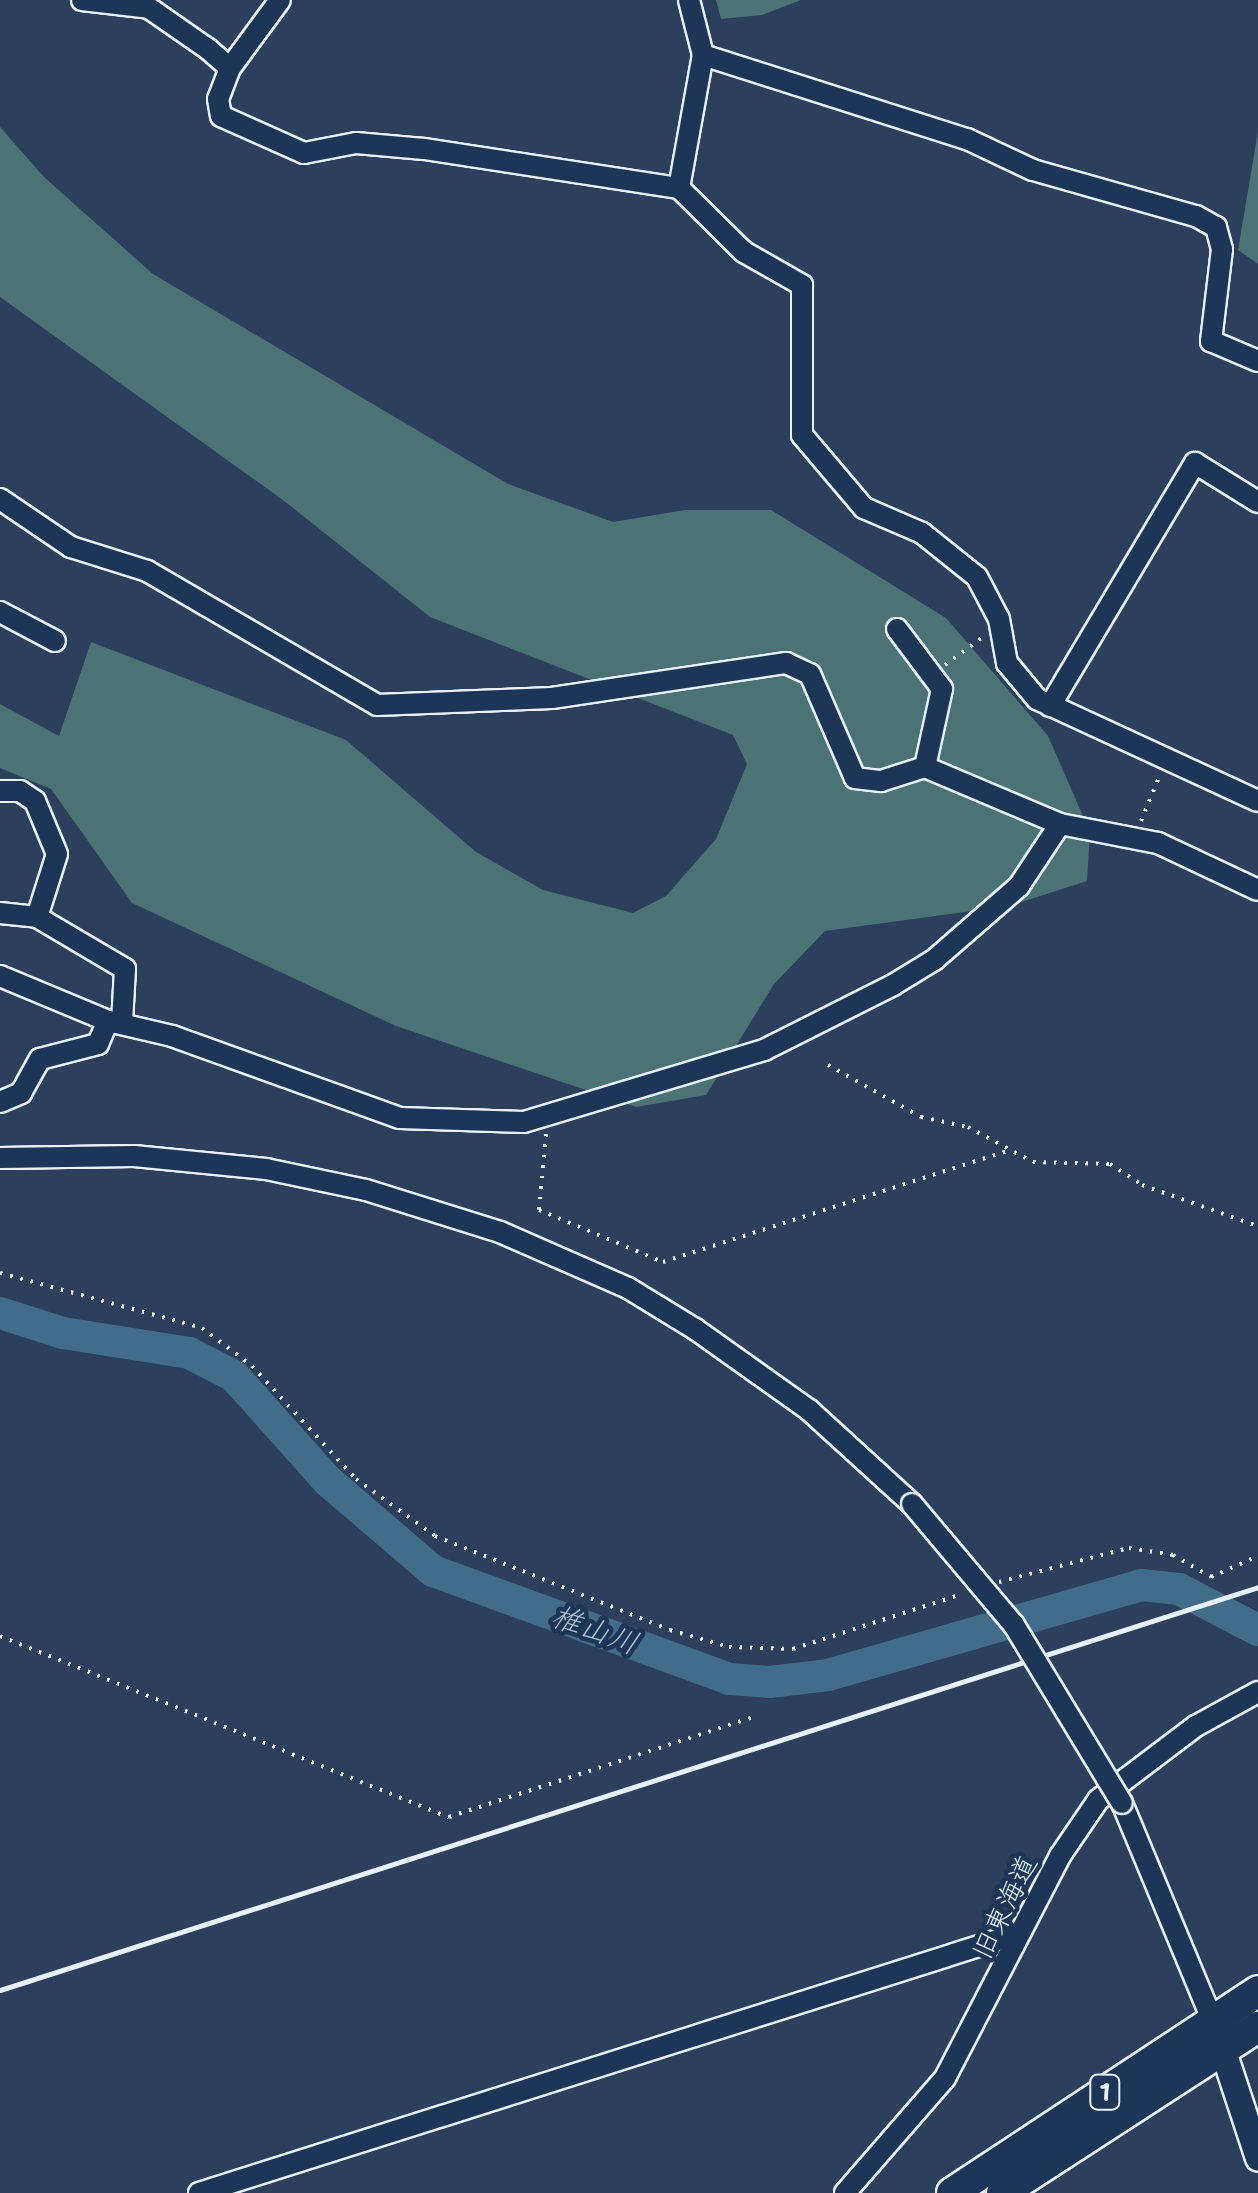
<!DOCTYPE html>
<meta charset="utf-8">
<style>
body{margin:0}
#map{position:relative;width:1258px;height:2193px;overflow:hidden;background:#2c3f5c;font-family:"Shantell Sans","Klee One",sans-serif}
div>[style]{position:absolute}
.green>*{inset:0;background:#4b7275}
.river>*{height:32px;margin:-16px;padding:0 16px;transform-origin:16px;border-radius:16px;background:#426d8a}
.path>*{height:4px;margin-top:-2px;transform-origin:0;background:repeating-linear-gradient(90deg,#e8f1f8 0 2.5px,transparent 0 10.5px)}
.roads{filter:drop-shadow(2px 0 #e8f1f8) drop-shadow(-2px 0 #e8f1f8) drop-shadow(0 2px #e8f1f8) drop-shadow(0 -2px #e8f1f8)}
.minor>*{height:20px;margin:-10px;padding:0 10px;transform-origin:10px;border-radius:10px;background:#1d3557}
.major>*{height:25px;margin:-12.5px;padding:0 12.5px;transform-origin:12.5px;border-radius:12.5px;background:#1d3557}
.highway>*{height:30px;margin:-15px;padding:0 15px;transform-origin:15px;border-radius:15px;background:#1d3557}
.rail>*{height:5px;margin:-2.5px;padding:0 2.5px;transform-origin:2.5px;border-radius:2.5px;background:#e8f1f8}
.bridges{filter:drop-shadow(2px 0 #e8f1f8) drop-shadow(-2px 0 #e8f1f8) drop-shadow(0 2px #e8f1f8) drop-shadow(0 -2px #e8f1f8)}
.minor-bridge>*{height:20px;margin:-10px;padding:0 10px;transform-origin:10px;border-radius:10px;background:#1d3557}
span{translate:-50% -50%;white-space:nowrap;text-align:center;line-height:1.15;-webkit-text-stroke:9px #1d3557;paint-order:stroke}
.shield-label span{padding:2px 8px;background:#1d3557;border:2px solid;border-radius:8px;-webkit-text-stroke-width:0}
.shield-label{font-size:25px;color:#e8f1f8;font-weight:700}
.street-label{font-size:28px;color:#e8f1f8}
.water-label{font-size:30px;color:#aec3d2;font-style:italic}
</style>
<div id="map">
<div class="green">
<i style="clip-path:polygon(716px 0,801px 0,762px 15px,721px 19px)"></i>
<i style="clip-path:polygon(0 127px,44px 177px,153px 274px,508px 484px,613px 522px,685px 510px,771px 510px,946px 618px,1048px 736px,1090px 832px,1087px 881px,1009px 906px,825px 931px,774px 984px,706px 1095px,636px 1107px,396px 1026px,132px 903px,51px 789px,0 768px,0 704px,59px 736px,91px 642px,346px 740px,476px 852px,543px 890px,633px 913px,666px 896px,716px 839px,747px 764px,733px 735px,430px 617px,283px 500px,0 297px)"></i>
<i style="clip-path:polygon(1258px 131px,1258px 264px,1238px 250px)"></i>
</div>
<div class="river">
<i style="left:0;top:1313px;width:66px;rotate:17.6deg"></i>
<i style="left:63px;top:1333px;width:128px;rotate:9deg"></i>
<i style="left:189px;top:1353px;width:51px;rotate:27.1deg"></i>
<i style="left:234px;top:1376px;width:141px;rotate:48.2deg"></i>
<i style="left:328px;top:1481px;width:138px;rotate:40.6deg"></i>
<i style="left:433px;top:1571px;width:315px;rotate:20deg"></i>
<i style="left:729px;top:1679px;width:41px;rotate:4.2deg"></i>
<i style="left:770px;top:1682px;width:58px;rotate:-6.9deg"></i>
<i style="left:828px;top:1675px;width:326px;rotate:-16deg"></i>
<i style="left:1141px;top:1585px;width:38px;rotate:6deg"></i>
<i style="left:1179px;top:1589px;width:89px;rotate:27.4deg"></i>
</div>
<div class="path">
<i style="left:945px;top:665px;width:49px;rotate:-36.6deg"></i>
<i style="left:1141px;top:821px;width:50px;rotate:-67.6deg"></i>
<i style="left:828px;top:1065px;width:107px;rotate:29.2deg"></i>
<i style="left:921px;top:1117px;width:48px;rotate:12deg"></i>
<i style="left:968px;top:1127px;width:74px;rotate:28.3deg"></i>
<i style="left:1033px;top:1162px;width:77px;rotate:1.5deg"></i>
<i style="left:1110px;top:1164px;width:38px;rotate:33deg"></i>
<i style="left:1142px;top:1185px;width:123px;rotate:19.5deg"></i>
<i style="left:546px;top:1134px;width:76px;rotate:95.3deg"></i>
<i style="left:539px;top:1210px;width:134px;rotate:22.8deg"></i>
<i style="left:663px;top:1262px;width:361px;rotate:-17.9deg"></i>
<i style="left:0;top:1273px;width:209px;rotate:15.2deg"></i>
<i style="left:202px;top:1328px;width:63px;rotate:37.2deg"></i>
<i style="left:252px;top:1366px;width:154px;rotate:47.4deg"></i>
<i style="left:356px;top:1479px;width:97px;rotate:35.8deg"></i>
<i style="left:435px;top:1536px;width:253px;rotate:21.8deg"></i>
<i style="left:670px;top:1630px;width:61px;rotate:16.1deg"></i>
<i style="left:729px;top:1647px;width:64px;rotate:1.8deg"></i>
<i style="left:793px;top:1649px;width:178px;rotate:-18deg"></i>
<i style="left:999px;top:1582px;width:134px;rotate:-14.7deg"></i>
<i style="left:1129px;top:1548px;width:45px;rotate:9deg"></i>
<i style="left:1173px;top:1555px;width:44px;rotate:30.1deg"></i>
<i style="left:1211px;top:1577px;width:51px;rotate:-24.1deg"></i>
<i style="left:0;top:1636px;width:484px;rotate:22deg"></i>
<i style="left:449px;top:1817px;width:324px;rotate:-18.2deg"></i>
</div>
<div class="roads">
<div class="minor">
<i style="left:82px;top:0;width:67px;rotate:6.8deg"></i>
<i style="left:149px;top:8px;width:72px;rotate:34.8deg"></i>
<i style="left:208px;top:49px;width:29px;rotate:41deg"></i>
<i style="left:230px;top:68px;width:33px;rotate:111deg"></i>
<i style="left:218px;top:99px;width:17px;rotate:80deg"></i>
<i style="left:221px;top:116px;width:91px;rotate:24deg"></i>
<i style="left:304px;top:153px;width:53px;rotate:-10.9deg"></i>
<i style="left:356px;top:143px;width:68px;rotate:5deg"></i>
<i style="left:424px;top:149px;width:258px;rotate:8.7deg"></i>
<i style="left:679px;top:188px;width:91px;rotate:44.6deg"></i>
<i style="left:744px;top:252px;width:67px;rotate:29.6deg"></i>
<i style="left:802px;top:285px;width:150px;rotate:90deg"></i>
<i style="left:802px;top:435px;width:96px;rotate:49.7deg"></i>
<i style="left:864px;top:508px;width:63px;rotate:23.3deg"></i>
<i style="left:922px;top:533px;width:70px;rotate:38.7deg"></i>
<i style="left:977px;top:577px;width:47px;rotate:62.4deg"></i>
<i style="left:999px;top:619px;width:45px;rotate:79.7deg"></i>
<i style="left:1007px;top:663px;width:47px;rotate:50.2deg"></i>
<i style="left:1037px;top:699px;width:243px;rotate:24.8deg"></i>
<i style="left:703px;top:55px;width:277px;rotate:17.7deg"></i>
<i style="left:967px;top:139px;width:73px;rotate:25.2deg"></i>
<i style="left:1033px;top:170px;width:169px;rotate:15.8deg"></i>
<i style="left:1196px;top:216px;width:23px;rotate:29deg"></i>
<i style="left:1216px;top:227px;width:23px;rotate:75deg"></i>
<i style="left:1222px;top:249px;width:93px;rotate:96.8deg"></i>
<i style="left:1211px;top:341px;width:51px;rotate:23.1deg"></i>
<i style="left:230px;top:68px;width:84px;rotate:-53.7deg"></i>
<i style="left:679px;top:188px;width:135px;rotate:-79.8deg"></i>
<i style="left:703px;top:55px;width:57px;rotate:-104.3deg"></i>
<i style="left:0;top:499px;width:86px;rotate:34.1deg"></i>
<i style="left:71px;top:547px;width:80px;rotate:17.5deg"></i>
<i style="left:147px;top:571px;width:266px;rotate:30.2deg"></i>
<i style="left:377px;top:705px;width:175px;rotate:-2.3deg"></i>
<i style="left:552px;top:698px;width:237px;rotate:-8.5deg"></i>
<i style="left:786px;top:663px;width:26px;rotate:25deg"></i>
<i style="left:810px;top:674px;width:113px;rotate:66.6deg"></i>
<i style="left:855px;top:778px;width:26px;rotate:7deg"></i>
<i style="left:881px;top:781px;width:46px;rotate:-17.7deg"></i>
<i style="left:925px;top:767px;width:147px;rotate:22.9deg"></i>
<i style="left:1060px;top:824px;width:100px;rotate:11deg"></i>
<i style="left:1158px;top:843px;width:110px;rotate:25.2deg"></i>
<i style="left:0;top:612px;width:62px;rotate:27.8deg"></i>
<i style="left:897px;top:629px;width:75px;rotate:53.1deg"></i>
<i style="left:942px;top:689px;width:80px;rotate:102.3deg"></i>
<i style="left:1050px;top:706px;width:283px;rotate:-59.2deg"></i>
<i style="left:1195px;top:463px;width:74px;rotate:31.8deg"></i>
<i style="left:0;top:791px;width:20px"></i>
<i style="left:20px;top:791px;width:18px;rotate:34deg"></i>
<i style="left:35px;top:801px;width:57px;rotate:67.5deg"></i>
<i style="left:57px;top:854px;width:66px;rotate:107.6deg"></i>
<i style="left:0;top:913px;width:37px;rotate:6deg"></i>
<i style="left:37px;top:917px;width:102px;rotate:30.6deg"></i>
<i style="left:125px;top:969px;width:53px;rotate:93.2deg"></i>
<i style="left:0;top:976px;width:117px;rotate:22.6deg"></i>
<i style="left:108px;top:1021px;width:66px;rotate:13.2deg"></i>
<i style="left:172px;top:1036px;width:242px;rotate:19.8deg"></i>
<i style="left:400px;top:1118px;width:124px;rotate:1.8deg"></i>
<i style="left:524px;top:1122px;width:251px;rotate:-16.7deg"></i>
<i style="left:764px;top:1050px;width:144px;rotate:-26.7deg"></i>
<i style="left:893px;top:985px;width:48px;rotate:-31.4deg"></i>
<i style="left:934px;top:960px;width:113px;rotate:-41deg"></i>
<i style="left:1019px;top:886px;width:74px;rotate:-56.5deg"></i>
<i style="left:0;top:1102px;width:23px;rotate:-23deg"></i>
<i style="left:21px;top:1093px;width:39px;rotate:-61deg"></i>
<i style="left:40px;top:1059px;width:60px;rotate:-14.5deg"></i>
<i style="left:98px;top:1044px;width:25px;rotate:-67deg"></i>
<i style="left:0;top:1158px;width:134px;rotate:-0.9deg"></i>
<i style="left:134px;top:1156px;width:133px;rotate:5.6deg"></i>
<i style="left:266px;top:1169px;width:102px;rotate:11.9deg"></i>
<i style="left:366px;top:1190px;width:140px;rotate:17.4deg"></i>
<i style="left:500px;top:1232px;width:140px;rotate:23.6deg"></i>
<i style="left:628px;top:1288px;width:79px;rotate:31.5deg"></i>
<i style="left:695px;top:1329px;width:140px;rotate:35.4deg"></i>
<i style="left:809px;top:1410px;width:139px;rotate:42.4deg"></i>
<i style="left:1122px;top:1803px;width:237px;rotate:67.4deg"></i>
<i style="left:199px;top:2193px;width:861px;rotate:-17.57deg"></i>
<i style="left:845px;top:2193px;width:152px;rotate:-49deg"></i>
<i style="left:945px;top:2078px;width:250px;rotate:-62.6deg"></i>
<i style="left:1060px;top:1856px;width:68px;rotate:-55.8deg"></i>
<i style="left:1098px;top:1800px;width:123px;rotate:-37.1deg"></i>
<i style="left:1196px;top:1726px;width:71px;rotate:-28.7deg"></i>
</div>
<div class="major">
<i style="left:1218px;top:2036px;width:128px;rotate:71.8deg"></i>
</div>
<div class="highway">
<i style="left:952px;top:2193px;width:367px;rotate:-33.4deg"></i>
<i style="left:1002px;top:2193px;width:305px;rotate:-33deg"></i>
</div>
</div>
<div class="rail">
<i style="left:0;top:1990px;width:1321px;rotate:-17.76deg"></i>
</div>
<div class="bridges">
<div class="minor-bridge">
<i style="left:912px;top:1504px;width:158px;rotate:49.9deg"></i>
<i style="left:1014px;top:1625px;width:208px;rotate:58.8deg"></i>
</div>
</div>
<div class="shield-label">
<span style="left:1105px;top:2092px">1</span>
</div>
<div class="street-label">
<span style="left:1004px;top:1907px;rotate:-64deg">旧東海道</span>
</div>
<div class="water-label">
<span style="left:595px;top:1630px;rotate:20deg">椎山川</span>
</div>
</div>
